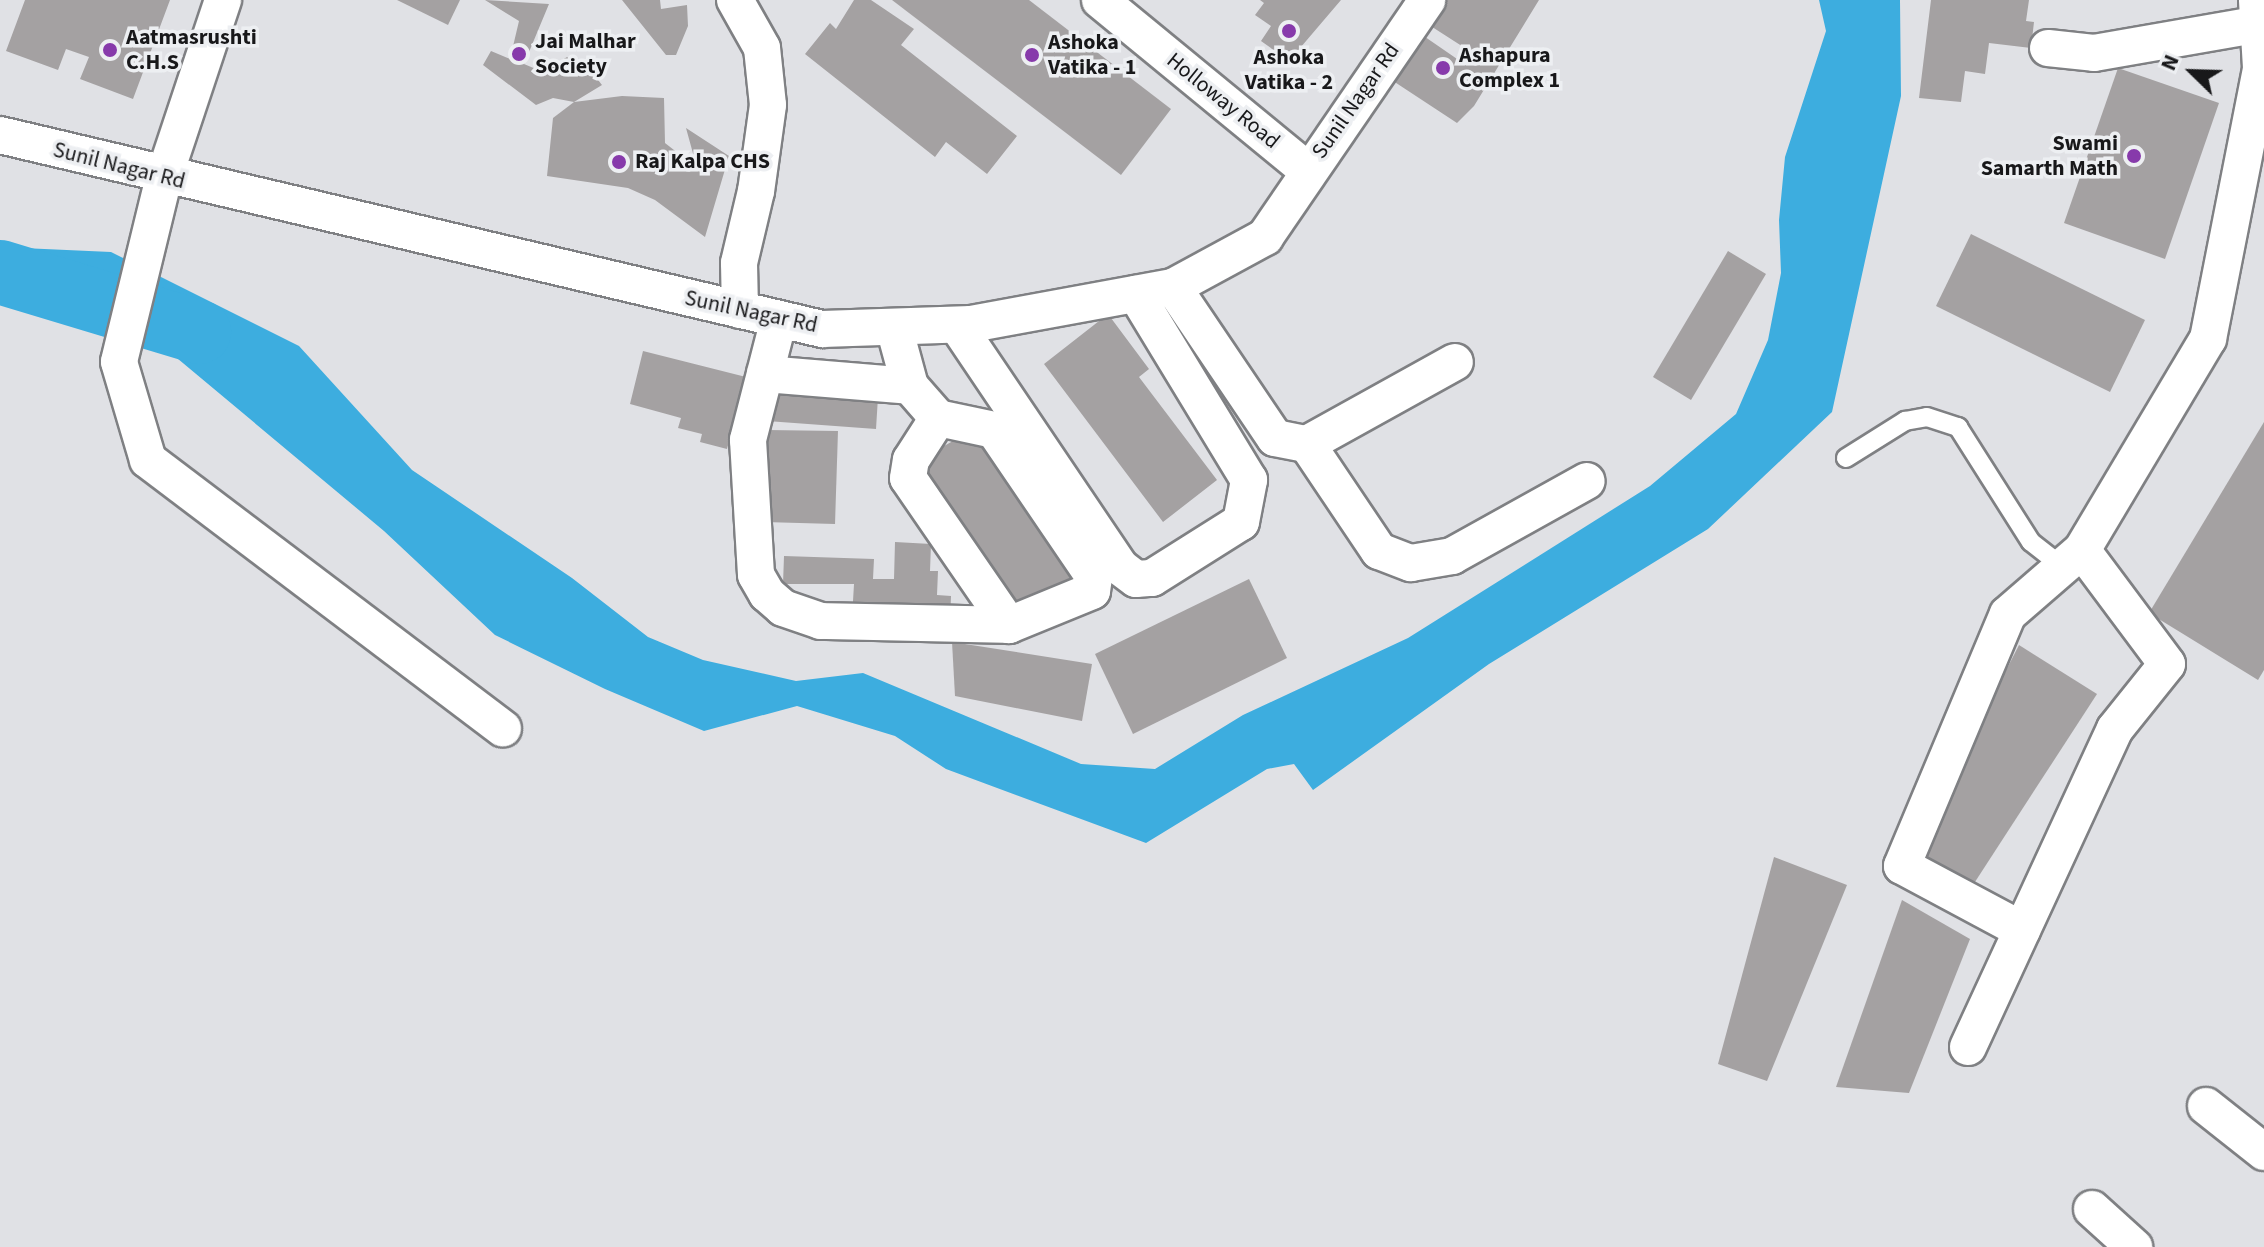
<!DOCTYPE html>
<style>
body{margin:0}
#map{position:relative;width:2264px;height:1247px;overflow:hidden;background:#e0e1e5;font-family:"Source Sans 3",sans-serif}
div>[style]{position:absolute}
.water>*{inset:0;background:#3daddf}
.river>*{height:64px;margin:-32px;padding:0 32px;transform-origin:32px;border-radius:32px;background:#3daddf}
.building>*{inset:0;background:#a4a1a2}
.roads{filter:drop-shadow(2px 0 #7f8083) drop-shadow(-2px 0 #7f8083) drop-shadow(0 2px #7f8083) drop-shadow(0 -2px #7f8083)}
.service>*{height:18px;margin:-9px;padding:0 9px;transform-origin:9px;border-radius:9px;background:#fff}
.minor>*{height:36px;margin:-18px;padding:0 18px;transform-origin:18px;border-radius:18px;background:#fff}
.dots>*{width:22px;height:22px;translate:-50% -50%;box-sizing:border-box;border:4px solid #edeff2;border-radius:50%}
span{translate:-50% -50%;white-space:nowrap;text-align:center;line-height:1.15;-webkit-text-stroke:7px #edeff2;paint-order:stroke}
.poi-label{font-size:22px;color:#18181a;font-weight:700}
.left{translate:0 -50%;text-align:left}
.right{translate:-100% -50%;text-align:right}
.street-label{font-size:22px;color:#18181a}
.north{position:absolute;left:2152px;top:32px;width:80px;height:80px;-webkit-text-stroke:6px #edeff2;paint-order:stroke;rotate:293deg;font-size:22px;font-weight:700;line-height:32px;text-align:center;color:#18181a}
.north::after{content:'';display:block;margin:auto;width:28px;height:36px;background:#18181a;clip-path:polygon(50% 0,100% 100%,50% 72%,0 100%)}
</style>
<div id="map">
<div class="water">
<i style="clip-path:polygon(1819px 0,1900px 0,1901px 96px,1832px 412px,1708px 529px,1489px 664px,1313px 790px,1294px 764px,1267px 769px,1146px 843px,946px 769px,895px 736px,797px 706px,704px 731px,605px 689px,495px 635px,384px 531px,105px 298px,0 292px,0 247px,111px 252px,299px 346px,412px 470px,572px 578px,648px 637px,703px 660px,796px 681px,863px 673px,1081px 764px,1155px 769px,1243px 715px,1408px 638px,1650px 486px,1736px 414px,1768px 340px,1781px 273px,1779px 220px,1785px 157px,1826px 31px)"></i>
</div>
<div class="river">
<i style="left:0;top:272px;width:208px;rotate:16.8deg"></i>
</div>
<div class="building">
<i style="clip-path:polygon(25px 0,170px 0,133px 99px,80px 79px,89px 57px,66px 49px,58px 70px,6px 51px)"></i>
<i style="clip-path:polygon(397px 0,460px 0,448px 25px)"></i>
<i style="clip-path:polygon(485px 0,549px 4px,524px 64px,543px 72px,567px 57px,587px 66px,602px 85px,574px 102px,553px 98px,536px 105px,483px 65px,491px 51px,510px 59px,519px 21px)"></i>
<i style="clip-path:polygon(622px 0,660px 0,661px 9px,687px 5px,688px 26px,676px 55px,666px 55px)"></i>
<i style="clip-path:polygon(854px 0,871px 0,914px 29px,901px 45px,1017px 136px,987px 174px,946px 142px,935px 157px,805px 54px,830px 23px,836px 29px)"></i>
<i style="clip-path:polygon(892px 0,1029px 0,1171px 109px,1121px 175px)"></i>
<i style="clip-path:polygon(1260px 0,1341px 0,1289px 61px,1261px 41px,1271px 26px,1255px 15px,1264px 3px)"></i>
<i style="clip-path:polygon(1441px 0,1539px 0,1474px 106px,1457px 123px,1384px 75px,1415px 30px,1460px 61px,1468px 50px,1426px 23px)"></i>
<i style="clip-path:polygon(1931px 0,2029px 0,2026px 21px,2034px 22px,2031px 48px,1989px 43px,1985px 74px,1965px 71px,1961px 102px,1919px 98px)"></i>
<i style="clip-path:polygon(2118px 68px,2219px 103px,2165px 259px,2064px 223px)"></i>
<i style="clip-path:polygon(622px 96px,664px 98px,665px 143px,697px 168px,686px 128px,729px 156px,705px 237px,655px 200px,628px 188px,547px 176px,553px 118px,574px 102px)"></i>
<i style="clip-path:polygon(1971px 234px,2145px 320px,2110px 392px,1936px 306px)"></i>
<i style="clip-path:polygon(1728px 251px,1766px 274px,1691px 400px,1653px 377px)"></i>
<i style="clip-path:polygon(1108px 314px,1149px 369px,1139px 377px,1217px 480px,1163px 522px,1044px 364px)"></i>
<i style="clip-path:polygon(643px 351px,746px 377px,727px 449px,700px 442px,702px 434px,678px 428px,681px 418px,630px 404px)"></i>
<i style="clip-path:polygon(769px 390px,878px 397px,876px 429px,767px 421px)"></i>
<i style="clip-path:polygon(2264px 422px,2264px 670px,2258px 680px,2149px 613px)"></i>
<i style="clip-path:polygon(767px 430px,838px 431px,835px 524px,764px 522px)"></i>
<i style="clip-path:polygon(971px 431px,1077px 577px,1015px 609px,917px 461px)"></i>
<i style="clip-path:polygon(895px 542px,931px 544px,930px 571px,938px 571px,937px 595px,951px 596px,950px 621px,852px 618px,854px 584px,783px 584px,784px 556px,874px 559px,873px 579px,894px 579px)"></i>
<i style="clip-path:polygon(1249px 579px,1287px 658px,1133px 734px,1095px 654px)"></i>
<i style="clip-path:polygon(952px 642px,1092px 664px,1082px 721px,955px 696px)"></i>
<i style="clip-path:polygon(2019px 645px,2097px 694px,1973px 885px,1914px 851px)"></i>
<i style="clip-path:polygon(1774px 857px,1847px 885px,1767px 1081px,1718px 1064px)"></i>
<i style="clip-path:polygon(1902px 900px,1970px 939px,1909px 1093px,1836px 1087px)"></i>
</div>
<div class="roads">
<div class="service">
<i style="left:1846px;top:458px;width:70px;rotate:-32.1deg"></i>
<i style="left:1905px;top:421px;width:22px;rotate:-10deg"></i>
<i style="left:1927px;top:417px;width:33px;rotate:18deg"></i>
<i style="left:1958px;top:427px;width:136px;rotate:57.6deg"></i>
<i style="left:2031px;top:542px;width:41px;rotate:38deg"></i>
</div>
<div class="minor">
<i style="left:223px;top:0;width:187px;rotate:108.4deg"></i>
<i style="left:164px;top:177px;width:190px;rotate:103.7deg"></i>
<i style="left:119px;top:362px;width:102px;rotate:73.5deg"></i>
<i style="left:148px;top:460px;width:445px;rotate:37.1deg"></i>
<i style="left:735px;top:0;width:55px;rotate:60.6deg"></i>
<i style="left:762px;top:48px;width:57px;rotate:84deg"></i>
<i style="left:768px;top:105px;width:87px;rotate:97.9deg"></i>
<i style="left:756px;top:191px;width:74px;rotate:103.3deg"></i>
<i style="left:739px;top:263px;width:47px;rotate:88.8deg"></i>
<i style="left:1100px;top:0;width:269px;rotate:39.4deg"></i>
<i style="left:2048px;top:48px;width:46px;rotate:6.2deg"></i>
<i style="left:2094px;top:53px;width:169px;rotate:-9.9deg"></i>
<i style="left:0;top:135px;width:845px;rotate:13.28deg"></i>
<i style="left:822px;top:329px;width:149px;rotate:-1.9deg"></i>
<i style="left:971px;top:324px;width:205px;rotate:-10.4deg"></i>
<i style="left:1173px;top:287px;width:105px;rotate:-28.5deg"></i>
<i style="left:1265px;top:237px;width:287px;rotate:-55.6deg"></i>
<i style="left:1173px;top:287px;width:182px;rotate:56deg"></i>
<i style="left:1275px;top:438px;width:33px;rotate:11deg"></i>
<i style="left:1307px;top:444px;width:129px;rotate:56.1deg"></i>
<i style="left:1379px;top:551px;width:34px;rotate:21deg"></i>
<i style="left:1411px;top:563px;width:42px;rotate:-9.7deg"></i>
<i style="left:1452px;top:556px;width:154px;rotate:-29.1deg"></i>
<i style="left:779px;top:319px;width:125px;rotate:104.4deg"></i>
<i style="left:748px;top:440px;width:135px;rotate:86.6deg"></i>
<i style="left:756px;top:575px;width:22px;rotate:60deg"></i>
<i style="left:767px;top:594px;width:21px;rotate:41deg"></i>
<i style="left:783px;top:608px;width:40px;rotate:18.9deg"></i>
<i style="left:821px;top:621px;width:188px;rotate:1.2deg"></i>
<i style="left:957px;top:325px;width:292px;rotate:56deg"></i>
<i style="left:1120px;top:567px;width:20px;rotate:37deg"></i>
<i style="left:1136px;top:579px;width:16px;rotate:-4deg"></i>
<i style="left:1152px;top:578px;width:105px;rotate:-32.2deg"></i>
<i style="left:1241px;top:522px;width:43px;rotate:-79.2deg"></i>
<i style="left:1249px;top:480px;width:218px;rotate:-121.3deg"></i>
<i style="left:894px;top:327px;width:61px;rotate:74.8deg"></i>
<i style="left:910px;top:386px;width:43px;rotate:48.8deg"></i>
<i style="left:938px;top:418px;width:57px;rotate:12.1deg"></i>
<i style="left:994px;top:430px;width:178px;rotate:55.8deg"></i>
<i style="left:1094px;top:577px;width:14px;rotate:98deg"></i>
<i style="left:1092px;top:591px;width:90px;rotate:157.7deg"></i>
<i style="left:1009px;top:625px;width:178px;rotate:-124.5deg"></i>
<i style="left:908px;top:478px;width:18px;rotate:-81deg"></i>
<i style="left:911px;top:460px;width:50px;rotate:-57.3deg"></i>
<i style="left:765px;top:374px;width:145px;rotate:4.7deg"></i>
<i style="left:1307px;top:444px;width:169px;rotate:-29deg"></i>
<i style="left:2022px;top:930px;width:136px;rotate:-151.9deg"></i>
<i style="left:1902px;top:866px;width:273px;rotate:-67.2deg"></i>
<i style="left:2008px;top:614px;width:98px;rotate:-40.9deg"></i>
<i style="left:2082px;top:550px;width:246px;rotate:-59.2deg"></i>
<i style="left:2208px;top:339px;width:276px;rotate:-78.9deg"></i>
<i style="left:2261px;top:68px;width:68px;rotate:-93.4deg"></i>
<i style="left:1968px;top:1047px;width:350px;rotate:-65.2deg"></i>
<i style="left:2115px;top:729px;width:83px;rotate:-51.3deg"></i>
<i style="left:2167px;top:664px;width:142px;rotate:-126.7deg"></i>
<i style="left:2206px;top:1106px;width:74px;rotate:38.4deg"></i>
<i style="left:2092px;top:1209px;width:57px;rotate:42.1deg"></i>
</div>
</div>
<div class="dots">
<i style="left:1289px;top:31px;background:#873aab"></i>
<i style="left:110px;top:50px;background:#873aab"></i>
<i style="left:519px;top:54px;background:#873aab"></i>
<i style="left:1032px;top:55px;background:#873aab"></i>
<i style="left:1443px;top:68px;background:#873aab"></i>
<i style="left:2134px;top:156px;background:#873aab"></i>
<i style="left:619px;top:162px;background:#873aab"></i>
</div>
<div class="poi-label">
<span class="left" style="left:126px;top:50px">Aatmasrushti<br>C.H.S</span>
<span class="left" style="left:535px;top:54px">Jai Malhar<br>Society</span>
<span class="left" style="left:1048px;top:55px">Ashoka<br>Vatika - 1</span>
<span class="left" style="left:1459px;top:68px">Ashapura<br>Complex 1</span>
<span style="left:1289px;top:70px">Ashoka<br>Vatika - 2</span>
<span class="right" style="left:2118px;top:156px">Swami<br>Samarth Math</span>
<span class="left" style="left:635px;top:162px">Raj Kalpa CHS</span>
</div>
<div class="street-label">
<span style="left:1223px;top:101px;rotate:39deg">Holloway Road</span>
<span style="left:1356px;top:101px;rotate:-55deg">Sunil Nagar Rd</span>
<span style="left:119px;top:166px;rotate:14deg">Sunil Nagar Rd</span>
<span style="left:751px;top:312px;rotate:12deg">Sunil Nagar Rd</span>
</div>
<div class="north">N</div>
</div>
